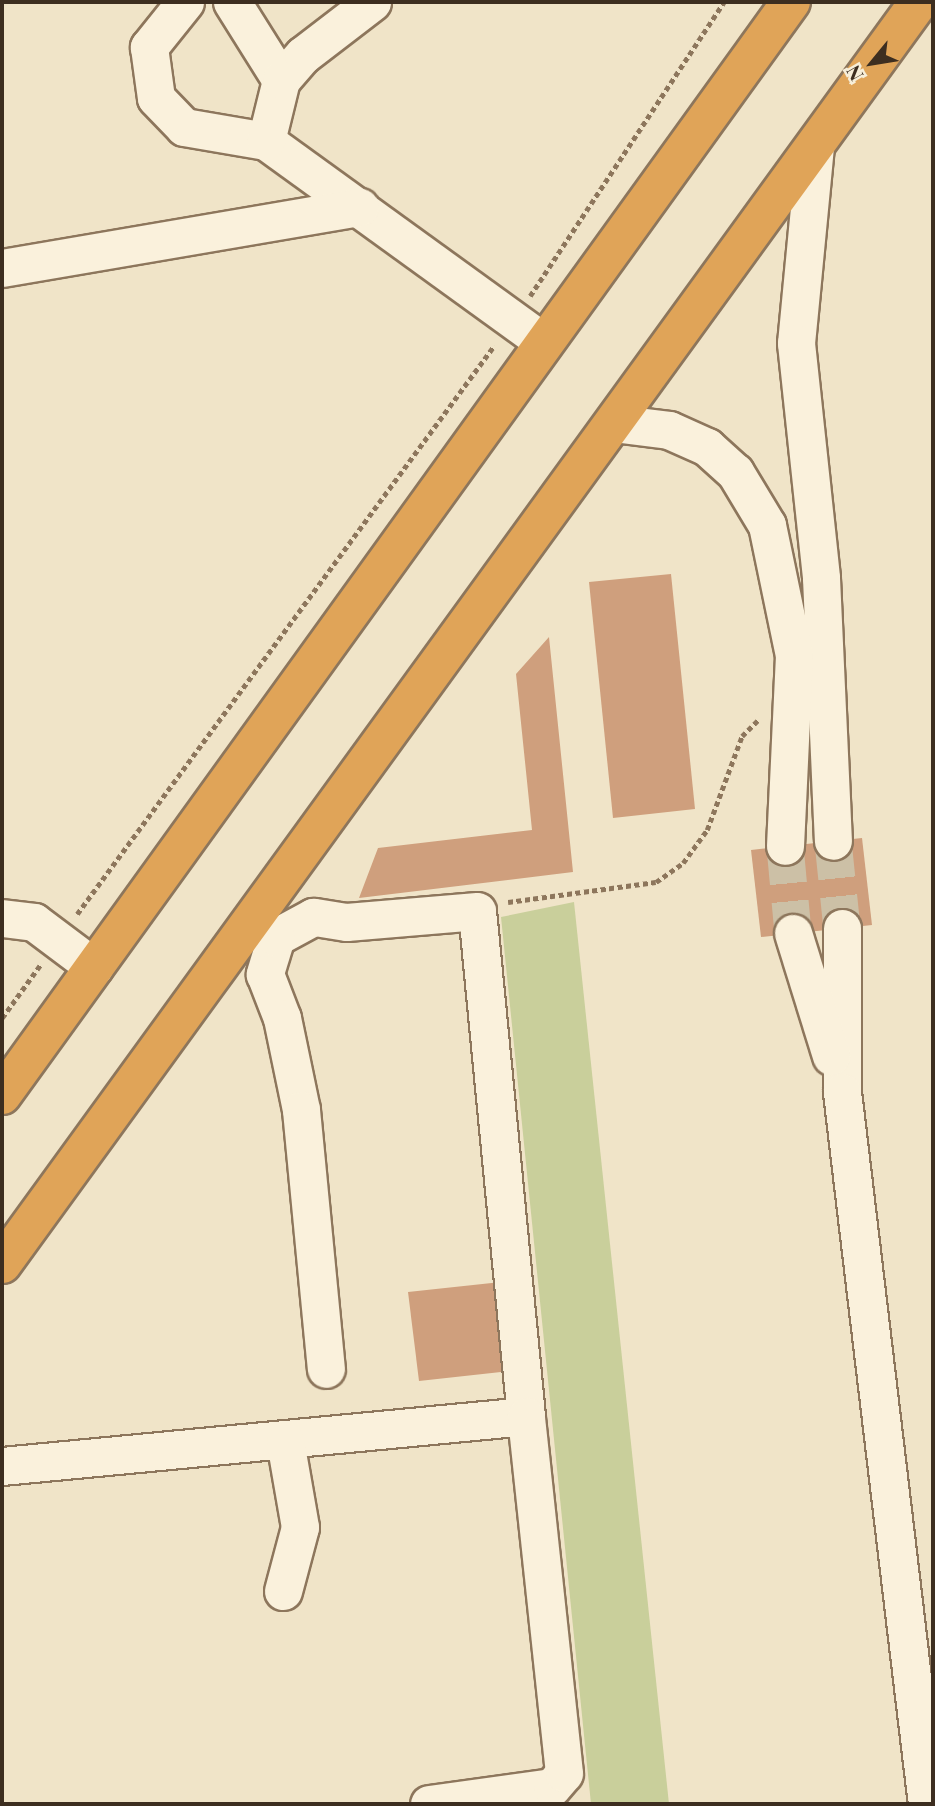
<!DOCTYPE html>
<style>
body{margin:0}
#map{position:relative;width:935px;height:1806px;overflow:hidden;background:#f0e4c8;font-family:"Playfair Display",serif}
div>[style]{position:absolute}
.green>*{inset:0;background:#c9cf9b}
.building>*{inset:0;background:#cf9f7d}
.minor-tunnel>*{height:37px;margin-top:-18.5px;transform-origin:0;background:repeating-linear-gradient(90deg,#ccc0a6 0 37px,transparent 0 55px)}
.path>*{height:4.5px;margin-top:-2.25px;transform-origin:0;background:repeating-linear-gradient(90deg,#8d765c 0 5px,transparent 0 8.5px)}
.roads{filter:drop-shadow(2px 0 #8d765c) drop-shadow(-2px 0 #8d765c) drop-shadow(0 2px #8d765c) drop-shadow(0 -2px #8d765c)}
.minor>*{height:37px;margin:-18.5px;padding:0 18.5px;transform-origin:18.5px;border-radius:18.5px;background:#faf1dc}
.highway>*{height:38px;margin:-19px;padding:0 19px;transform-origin:19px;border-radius:19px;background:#e0a458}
span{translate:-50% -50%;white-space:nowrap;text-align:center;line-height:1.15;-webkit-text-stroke:6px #f7eed8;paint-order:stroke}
.frame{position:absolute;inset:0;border:4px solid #3d2e20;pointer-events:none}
.north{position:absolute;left:837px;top:28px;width:70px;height:70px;-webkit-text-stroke:5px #f7eed8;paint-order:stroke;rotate:240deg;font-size:19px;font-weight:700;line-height:28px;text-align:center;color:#3d2e20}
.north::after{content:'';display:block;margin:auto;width:24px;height:32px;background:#3d2e20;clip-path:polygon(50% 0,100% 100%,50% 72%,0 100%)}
</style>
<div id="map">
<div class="green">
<i style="clip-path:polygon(574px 902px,669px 1804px,591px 1804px,501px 917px)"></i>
</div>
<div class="building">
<i style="clip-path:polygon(671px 574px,695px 809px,613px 818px,589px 582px)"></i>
<i style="clip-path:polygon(549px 637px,573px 872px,359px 898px,378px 848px,532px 830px,516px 674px)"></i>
<i style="clip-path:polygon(862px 838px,872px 925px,761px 937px,751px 850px)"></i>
<i style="clip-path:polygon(501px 1282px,511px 1371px,419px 1381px,408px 1292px)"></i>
</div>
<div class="minor-tunnel">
<i style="left:833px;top:841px;width:87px;rotate:84.1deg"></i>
<i style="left:785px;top:846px;width:87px;rotate:84.7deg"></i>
</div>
<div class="path">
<i style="left:530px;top:296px;width:352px;rotate:-56.6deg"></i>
<i style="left:508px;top:902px;width:149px;rotate:-7.7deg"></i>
<i style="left:656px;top:882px;width:33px;rotate:-35deg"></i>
<i style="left:683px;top:863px;width:41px;rotate:-54deg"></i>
<i style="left:707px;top:830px;width:100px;rotate:-69.6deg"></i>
<i style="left:742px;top:736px;width:24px;rotate:-45deg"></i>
<i style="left:77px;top:914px;width:705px;rotate:-53.72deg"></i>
<i style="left:2px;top:1018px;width:67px;rotate:-54.2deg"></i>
</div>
<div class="roads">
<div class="minor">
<i style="left:185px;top:2px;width:58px;rotate:128.7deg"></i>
<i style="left:149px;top:47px;width:51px;rotate:82.2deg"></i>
<i style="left:156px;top:98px;width:40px;rotate:46deg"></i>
<i style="left:184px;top:127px;width:83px;rotate:9.7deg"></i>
<i style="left:266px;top:141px;width:343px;rotate:35.9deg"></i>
<i style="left:232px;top:2px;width:92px;rotate:57.9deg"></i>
<i style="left:266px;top:141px;width:63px;rotate:-76.2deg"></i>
<i style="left:281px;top:80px;width:33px;rotate:-49deg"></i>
<i style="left:303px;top:55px;width:87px;rotate:-37.5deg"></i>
<i style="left:815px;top:146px;width:198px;rotate:95.5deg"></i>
<i style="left:796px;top:343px;width:236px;rotate:83.9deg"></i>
<i style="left:821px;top:578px;width:263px;rotate:87.4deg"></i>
<i style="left:2px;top:268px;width:363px;rotate:-9.7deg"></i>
<i style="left:613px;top:423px;width:56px;rotate:7.1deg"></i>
<i style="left:669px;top:430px;width:42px;rotate:24.1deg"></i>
<i style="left:707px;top:447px;width:38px;rotate:42deg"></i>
<i style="left:735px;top:472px;width:62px;rotate:58.9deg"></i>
<i style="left:767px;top:525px;width:133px;rotate:78.3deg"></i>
<i style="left:794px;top:655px;width:191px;rotate:92.7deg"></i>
<i style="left:2px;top:918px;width:32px;rotate:7deg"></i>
<i style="left:34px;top:922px;width:75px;rotate:36.9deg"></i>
<i style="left:842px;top:928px;width:164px;rotate:90deg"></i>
<i style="left:842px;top:1092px;width:717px;rotate:83.19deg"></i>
<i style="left:793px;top:933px;width:129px;rotate:72.8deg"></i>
<i style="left:276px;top:937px;width:39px;rotate:107deg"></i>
<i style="left:265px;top:974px;width:47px;rotate:68.9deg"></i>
<i style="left:282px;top:1018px;width:94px;rotate:78.3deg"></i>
<i style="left:301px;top:1110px;width:260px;rotate:84.5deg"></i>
<i style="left:2px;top:1466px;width:526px;rotate:-5.45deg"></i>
<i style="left:526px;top:1416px;width:507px;rotate:-95.54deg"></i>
<i style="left:477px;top:911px;width:131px;rotate:175.2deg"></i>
<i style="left:346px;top:922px;width:33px;rotate:-171deg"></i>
<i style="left:313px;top:917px;width:42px;rotate:151.6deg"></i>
<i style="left:276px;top:937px;width:29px;rotate:-146deg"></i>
<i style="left:283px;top:1591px;width:66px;rotate:-75.1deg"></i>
<i style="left:300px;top:1527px;width:87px;rotate:-99.9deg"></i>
<i style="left:429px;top:1804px;width:124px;rotate:-7.9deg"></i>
<i style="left:552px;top:1787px;width:18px;rotate:-49deg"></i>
<i style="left:564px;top:1773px;width:359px;rotate:-96.1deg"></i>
</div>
<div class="highway">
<i style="left:2px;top:1095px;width:1348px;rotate:-54.18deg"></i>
<i style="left:2px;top:1264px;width:1560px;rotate:-54deg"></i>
</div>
</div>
<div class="frame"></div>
<div class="north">N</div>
</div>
